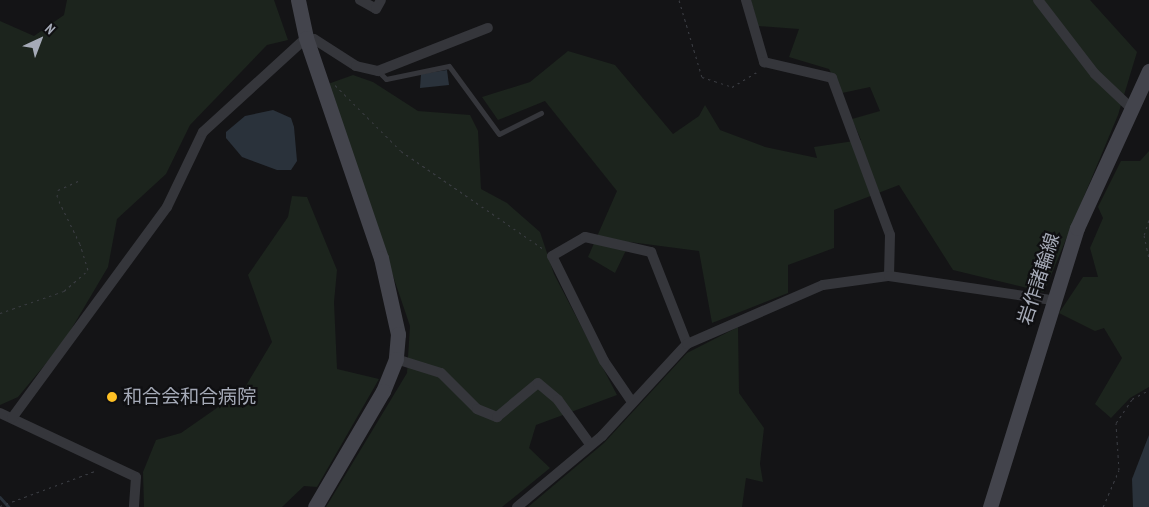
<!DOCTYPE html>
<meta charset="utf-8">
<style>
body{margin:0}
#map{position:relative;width:1149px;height:507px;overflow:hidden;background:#141416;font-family:"PT Sans Narrow","Noto Sans JP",sans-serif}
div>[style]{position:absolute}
.green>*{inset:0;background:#1c241d}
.water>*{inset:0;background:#2a323b}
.stream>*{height:2.5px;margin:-1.25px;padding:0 1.25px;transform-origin:1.25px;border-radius:1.25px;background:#2a323b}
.path>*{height:1px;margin-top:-0.5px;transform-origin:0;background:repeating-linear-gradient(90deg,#3b3d43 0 2.5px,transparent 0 6.5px)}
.lane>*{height:5px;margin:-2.5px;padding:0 2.5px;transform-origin:2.5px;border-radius:2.5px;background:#35363b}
.street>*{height:10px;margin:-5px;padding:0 5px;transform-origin:5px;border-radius:5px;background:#35363b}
.secondary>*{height:15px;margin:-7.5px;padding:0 7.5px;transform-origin:7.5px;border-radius:7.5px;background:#43444c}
.dots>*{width:14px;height:14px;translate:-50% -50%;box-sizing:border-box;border:2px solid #0f0f11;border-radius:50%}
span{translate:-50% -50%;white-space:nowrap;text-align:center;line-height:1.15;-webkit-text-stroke:4.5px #0f0f11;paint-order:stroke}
.street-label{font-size:19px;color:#a5aab7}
.poi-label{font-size:19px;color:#a5aab7}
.left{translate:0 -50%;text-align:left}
.north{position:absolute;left:15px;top:15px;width:50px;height:50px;-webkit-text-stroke:4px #0f0f11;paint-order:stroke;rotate:43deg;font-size:14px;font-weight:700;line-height:20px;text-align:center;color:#a5aab7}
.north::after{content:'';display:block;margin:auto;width:18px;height:22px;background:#a5aab7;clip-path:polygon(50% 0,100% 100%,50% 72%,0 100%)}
</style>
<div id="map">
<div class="green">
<i style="clip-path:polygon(67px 0,274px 0,288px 40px,267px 45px,190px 125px,166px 174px,117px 219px,108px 267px,63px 343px,18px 397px,0 405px,0 21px,34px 36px,64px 15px)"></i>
<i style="clip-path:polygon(751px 0,1090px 0,1137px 52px,1118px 115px,1044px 292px,953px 270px,899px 185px,834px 210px,834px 248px,788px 265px,788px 293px,712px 323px,699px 251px,630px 242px,615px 273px,588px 257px,617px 191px,545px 101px,498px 120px,482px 97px,530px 82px,568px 51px,615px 65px,673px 134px,699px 116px,705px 105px,720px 130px,765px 147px,817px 158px,814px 147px,861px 140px,852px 119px,880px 111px,870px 87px,842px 93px,829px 69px,789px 57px,799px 29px,758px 26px)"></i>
<i style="clip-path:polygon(353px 75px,373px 82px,418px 111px,470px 115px,478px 131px,481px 189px,507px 203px,540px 232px,554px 274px,617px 395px,536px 425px,529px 448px,550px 468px,502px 507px,326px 507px,407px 373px,410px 326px,328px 84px)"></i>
<i style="clip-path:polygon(1149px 151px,1149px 387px,1130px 398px,1111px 418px,1095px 404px,1122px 358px,1104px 328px,1095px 331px,1059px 313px,1083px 277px,1098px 277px,1090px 248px,1103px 218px,1098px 207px,1121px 161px,1140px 161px)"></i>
<i style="clip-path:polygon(292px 196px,307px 197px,337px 270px,334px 302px,337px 369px,379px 379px,317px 487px,304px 486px,282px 507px,144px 507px,143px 472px,156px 440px,181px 433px,244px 389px,272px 342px,248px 275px,288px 217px)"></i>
<i style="clip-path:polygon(738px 327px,739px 393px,764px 428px,760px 464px,763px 482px,746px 478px,742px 507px,528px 507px,604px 443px,687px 353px)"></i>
</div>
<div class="water">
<i style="clip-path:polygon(447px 70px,449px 85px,420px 88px,421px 74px)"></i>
<i style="clip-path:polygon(273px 110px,291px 118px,294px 127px,297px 161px,291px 170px,277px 170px,242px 157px,226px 138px,226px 132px,245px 116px)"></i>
<i style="clip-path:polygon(1149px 435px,1149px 507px,1133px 507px,1132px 479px)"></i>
</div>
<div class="stream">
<i style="left:0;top:497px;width:13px;rotate:48deg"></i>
</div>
<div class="path">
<i style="left:679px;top:0;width:80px;rotate:73.4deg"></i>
<i style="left:702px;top:77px;width:32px;rotate:18deg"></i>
<i style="left:732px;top:87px;width:31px;rotate:-31deg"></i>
<i style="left:335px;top:85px;width:93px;rotate:45deg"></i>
<i style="left:401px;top:151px;width:175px;rotate:34.5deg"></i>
<i style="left:1149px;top:220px;width:16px;rotate:108deg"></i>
<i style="left:1144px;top:235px;width:25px;rotate:78deg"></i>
<i style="left:0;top:313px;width:68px;rotate:-19deg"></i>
<i style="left:64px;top:291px;width:32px;rotate:-41deg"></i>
<i style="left:88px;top:270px;width:27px;rotate:-107deg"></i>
<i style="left:80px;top:244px;width:52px;rotate:-116.1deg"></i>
<i style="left:57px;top:197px;width:7px;rotate:-82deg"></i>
<i style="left:58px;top:190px;width:22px;rotate:-24deg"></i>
<i style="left:0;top:506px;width:104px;rotate:-20.2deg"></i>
<i style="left:1103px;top:507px;width:40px;rotate:-66.6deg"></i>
<i style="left:1119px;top:470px;width:47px;rotate:-93.7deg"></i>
<i style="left:1116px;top:423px;width:29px;rotate:-56deg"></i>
<i style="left:1132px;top:399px;width:19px;rotate:-28deg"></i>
</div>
<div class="lane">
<i style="left:378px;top:71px;width:11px;rotate:45deg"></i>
<i style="left:386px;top:79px;width:64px;rotate:-11.7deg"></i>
<i style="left:449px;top:66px;width:84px;rotate:53.7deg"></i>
<i style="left:499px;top:134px;width:47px;rotate:-26.6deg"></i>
</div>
<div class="street">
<i style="left:360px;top:0;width:18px;rotate:29deg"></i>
<i style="left:376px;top:9px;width:10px;rotate:-61deg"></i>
<i style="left:746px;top:0;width:65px;rotate:73.8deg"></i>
<i style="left:764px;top:62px;width:70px;rotate:13.2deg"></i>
<i style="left:832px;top:78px;width:167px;rotate:69.7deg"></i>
<i style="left:890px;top:235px;width:41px;rotate:91.4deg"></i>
<i style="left:1038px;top:0;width:93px;rotate:52.4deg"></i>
<i style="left:1095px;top:74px;width:50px;rotate:43.4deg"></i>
<i style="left:307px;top:41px;width:7px;rotate:-16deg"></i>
<i style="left:314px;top:39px;width:50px;rotate:32.7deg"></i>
<i style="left:356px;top:66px;width:23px;rotate:13deg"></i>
<i style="left:378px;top:71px;width:118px;rotate:-21.4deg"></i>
<i style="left:396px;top:359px;width:47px;rotate:17.3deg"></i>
<i style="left:441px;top:373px;width:51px;rotate:45deg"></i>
<i style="left:477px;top:409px;width:22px;rotate:22deg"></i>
<i style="left:497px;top:417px;width:53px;rotate:-39.7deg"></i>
<i style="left:538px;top:383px;width:26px;rotate:40deg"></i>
<i style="left:558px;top:400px;width:54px;rotate:54deg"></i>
<i style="left:632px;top:402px;width:50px;rotate:-124.3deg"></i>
<i style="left:604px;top:361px;width:117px;rotate:-116.3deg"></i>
<i style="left:552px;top:256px;width:38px;rotate:-30deg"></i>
<i style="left:585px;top:237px;width:68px;rotate:12.8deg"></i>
<i style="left:651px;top:252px;width:99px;rotate:68.6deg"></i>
<i style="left:0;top:413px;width:150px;rotate:25.2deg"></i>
<i style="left:136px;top:477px;width:30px;rotate:94deg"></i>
<i style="left:12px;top:418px;width:262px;rotate:-53.7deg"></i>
<i style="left:167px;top:207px;width:83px;rotate:-64.4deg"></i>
<i style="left:203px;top:132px;width:139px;rotate:-42.4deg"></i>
<i style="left:517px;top:507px;width:111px;rotate:-39.9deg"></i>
<i style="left:602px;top:436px;width:125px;rotate:-47.3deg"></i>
<i style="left:687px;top:344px;width:148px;rotate:-23.5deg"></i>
<i style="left:823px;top:285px;width:67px;rotate:-7.8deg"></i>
<i style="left:889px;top:276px;width:165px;rotate:8.4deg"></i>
</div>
<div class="secondary">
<i style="left:298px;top:0;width:39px;rotate:78deg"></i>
<i style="left:306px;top:38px;width:232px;rotate:71.2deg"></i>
<i style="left:381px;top:258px;width:78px;rotate:77.4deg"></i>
<i style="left:398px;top:334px;width:25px;rotate:95deg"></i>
<i style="left:396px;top:359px;width:35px;rotate:112deg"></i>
<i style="left:383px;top:391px;width:134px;rotate:120.4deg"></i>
<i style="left:990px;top:507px;width:292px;rotate:-72.7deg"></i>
<i style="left:1077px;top:228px;width:173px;rotate:-65.4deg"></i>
</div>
<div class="dots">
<i style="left:112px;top:397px;background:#fec024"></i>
</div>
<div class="street-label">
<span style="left:1039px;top:279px;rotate:-72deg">岩作諸輪線</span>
</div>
<div class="poi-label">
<span class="left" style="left:123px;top:397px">和合会和合病院</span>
</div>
<div class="north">N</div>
</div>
